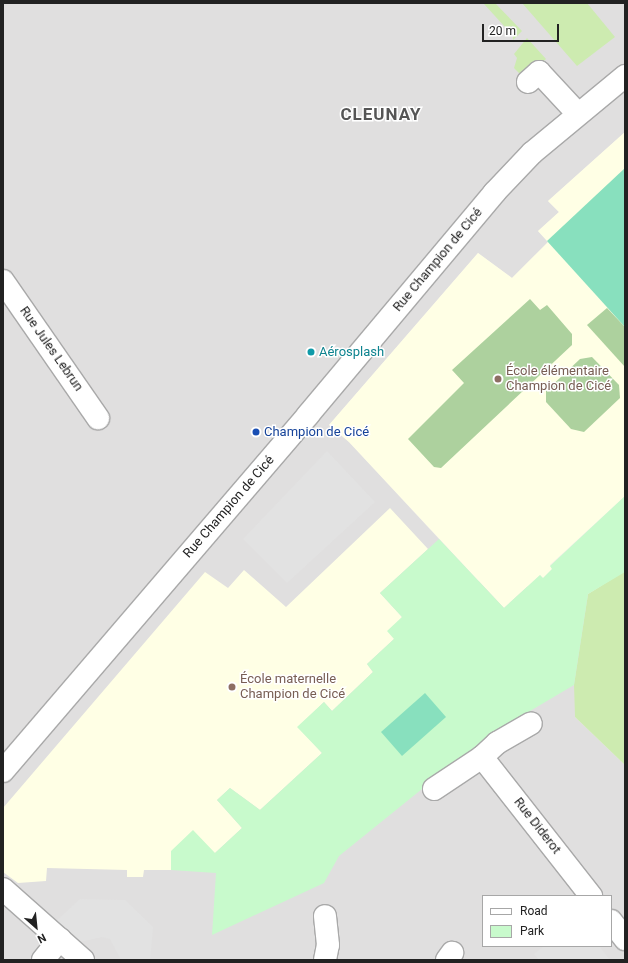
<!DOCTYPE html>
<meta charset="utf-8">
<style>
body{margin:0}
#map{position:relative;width:628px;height:963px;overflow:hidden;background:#f2efe9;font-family:Roboto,sans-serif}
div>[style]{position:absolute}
.residential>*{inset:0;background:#e0dfdf}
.education>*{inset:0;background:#ffffe5}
.grass>*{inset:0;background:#cdebb0}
.forest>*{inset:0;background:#add19e}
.park>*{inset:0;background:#c8facc}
.pitch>*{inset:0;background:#88e0be}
.parking>*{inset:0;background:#e2e2e2}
.roads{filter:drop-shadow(1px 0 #a9a9a9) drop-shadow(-1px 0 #a9a9a9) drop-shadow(0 1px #a9a9a9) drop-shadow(0 -1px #a9a9a9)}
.minor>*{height:22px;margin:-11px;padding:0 11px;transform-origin:11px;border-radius:11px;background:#fff}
.dots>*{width:11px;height:11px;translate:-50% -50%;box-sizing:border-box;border:2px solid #fff;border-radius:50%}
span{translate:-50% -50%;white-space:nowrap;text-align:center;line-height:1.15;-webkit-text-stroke:3px #fff;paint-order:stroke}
.street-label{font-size:13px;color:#222}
.culture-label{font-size:13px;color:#0d838f}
.left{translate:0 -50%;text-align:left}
.education-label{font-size:13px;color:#785e54}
.transit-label{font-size:13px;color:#164399}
.district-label{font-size:17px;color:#555;font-weight:700;letter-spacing:1px}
.frame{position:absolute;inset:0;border:4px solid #222;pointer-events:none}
.legend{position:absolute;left:482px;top:895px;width:130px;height:52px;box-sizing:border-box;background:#fff;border:1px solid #a7a7a7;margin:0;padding:5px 7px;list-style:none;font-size:12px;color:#222}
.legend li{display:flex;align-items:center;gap:8px;height:20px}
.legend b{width:20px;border:1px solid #a7a7a7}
.north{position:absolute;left:16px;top:907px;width:40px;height:40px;-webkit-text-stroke:3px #fff;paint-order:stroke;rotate:153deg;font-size:11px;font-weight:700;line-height:16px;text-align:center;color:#222}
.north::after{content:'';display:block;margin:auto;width:14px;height:18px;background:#222;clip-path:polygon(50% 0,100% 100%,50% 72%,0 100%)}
.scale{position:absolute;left:482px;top:24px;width:77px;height:18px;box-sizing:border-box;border:2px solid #222;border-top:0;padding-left:5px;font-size:12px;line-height:14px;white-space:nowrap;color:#222;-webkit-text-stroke:3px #fff;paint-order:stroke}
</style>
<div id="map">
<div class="residential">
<i style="clip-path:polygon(evenodd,3px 3px,625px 3px,625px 132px,548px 201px,559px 212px,538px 231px,548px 242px,512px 278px,478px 253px,329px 425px,349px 442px,478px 581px,588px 594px,575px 717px,625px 765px,625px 960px,3px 960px,3px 3px,483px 896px,611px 896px,611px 946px,483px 946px,483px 896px)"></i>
</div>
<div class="education">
<i style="clip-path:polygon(625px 132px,625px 496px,550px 565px,552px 569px,543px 578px,540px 575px,504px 608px,349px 442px,329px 425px,478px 253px,512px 278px,548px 242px,538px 231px,559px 212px,548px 201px)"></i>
<i style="clip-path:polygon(390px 508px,428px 549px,380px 593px,402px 617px,394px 639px,367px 664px,373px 672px,332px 711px,324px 702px,298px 727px,322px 753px,260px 810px,230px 788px,217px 800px,242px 828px,215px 853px,171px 851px,171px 870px,144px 870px,143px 877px,127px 877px,127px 870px,47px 868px,46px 881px,18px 883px,3px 872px,3px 808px,205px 572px,228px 588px,244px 570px,286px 607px)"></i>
</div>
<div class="grass">
<i style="clip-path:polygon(495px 3px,522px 31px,513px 40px,513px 26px,505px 27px,484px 4px)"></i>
<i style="clip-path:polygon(522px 3px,587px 3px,615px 37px,577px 66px)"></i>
<i style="clip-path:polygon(527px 38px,546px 59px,524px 78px,514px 68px,517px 58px,514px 54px)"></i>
<i style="clip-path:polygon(625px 571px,625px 765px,575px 717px,574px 685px,588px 594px)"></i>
</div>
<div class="forest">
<i style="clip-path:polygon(530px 299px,540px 310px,547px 305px,572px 334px,572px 345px,441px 468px,434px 467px,408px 439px,464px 383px,452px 370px)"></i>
<i style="clip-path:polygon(607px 308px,625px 327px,625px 367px,587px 325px)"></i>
<i style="clip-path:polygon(592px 357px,619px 385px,620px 398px,584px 432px,571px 429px,546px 402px,546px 391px,580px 359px)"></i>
</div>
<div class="park">
<i style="clip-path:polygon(625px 496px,625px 572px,588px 594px,574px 685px,491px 734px,427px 785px,339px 856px,324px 883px,212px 935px,216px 873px,171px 870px,171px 851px,193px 830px,215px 853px,242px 828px,217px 800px,230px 788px,260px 810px,322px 753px,297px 727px,324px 702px,332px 711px,373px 672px,367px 664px,394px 639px,387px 631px,402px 617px,380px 593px,439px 539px,504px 608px,540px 575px,543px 578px,552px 569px,550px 566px)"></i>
</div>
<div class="pitch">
<i style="clip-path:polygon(625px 168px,625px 327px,547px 241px)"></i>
<i style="clip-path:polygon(425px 693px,446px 717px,402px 756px,381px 732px)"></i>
</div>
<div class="parking">
<i style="clip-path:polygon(327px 451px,375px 502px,287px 583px,243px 539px)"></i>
<i style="clip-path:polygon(80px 899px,125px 900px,153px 927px,150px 960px,121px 960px,110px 939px,102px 937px,71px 944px,52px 925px)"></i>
<i style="clip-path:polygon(544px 946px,599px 946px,610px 960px,539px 960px,534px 954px)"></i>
</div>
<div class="roads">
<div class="minor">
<i style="left:528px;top:82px;width:15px;rotate:-42deg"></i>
<i style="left:539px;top:72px;width:57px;rotate:47.1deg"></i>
<i style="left:3px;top:281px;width:167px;rotate:55.3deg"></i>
<i style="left:482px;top:757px;width:177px;rotate:51.9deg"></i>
<i style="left:3px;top:771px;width:469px;rotate:-49.4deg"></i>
<i style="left:308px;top:415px;width:290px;rotate:-50deg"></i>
<i style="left:494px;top:193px;width:55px;rotate:-46.5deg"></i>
<i style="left:532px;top:153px;width:121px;rotate:-39.6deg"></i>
<i style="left:434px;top:789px;width:58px;rotate:-33.7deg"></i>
<i style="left:482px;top:757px;width:21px;rotate:-43deg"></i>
<i style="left:497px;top:743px;width:39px;rotate:-30deg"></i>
<i style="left:3px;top:889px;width:107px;rotate:41.6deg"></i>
<i style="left:611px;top:921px;width:23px;rotate:52deg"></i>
<i style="left:43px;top:960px;width:27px;rotate:-51deg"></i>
<i style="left:325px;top:960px;width:15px;rotate:-79deg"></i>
<i style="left:328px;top:945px;width:29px;rotate:-96deg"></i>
<i style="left:447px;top:960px;width:9px;rotate:-54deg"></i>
</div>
</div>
<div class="dots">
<i style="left:311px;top:352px;background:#0f9aa8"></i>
<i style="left:498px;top:379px;background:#8d6e63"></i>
<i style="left:256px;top:432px;background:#1a4fb4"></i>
<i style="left:232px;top:687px;background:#8d6e63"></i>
</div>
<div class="street-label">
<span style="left:438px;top:260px;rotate:-50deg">Rue Champion de Cicé</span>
<span style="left:51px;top:349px;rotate:55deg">Rue Jules Lebrun</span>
<span style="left:229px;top:507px;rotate:-49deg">Rue Champion de Cicé</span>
<span style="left:537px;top:826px;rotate:52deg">Rue Diderot</span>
</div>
<div class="culture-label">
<span class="left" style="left:319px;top:352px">Aérosplash</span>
</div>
<div class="education-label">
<span class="left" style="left:506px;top:379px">École élémentaire<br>Champion de Cicé</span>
<span class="left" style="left:240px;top:687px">École maternelle<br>Champion de Cicé</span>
</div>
<div class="transit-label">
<span class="left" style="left:264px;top:432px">Champion de Cicé</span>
</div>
<div class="district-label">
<span style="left:381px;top:115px">CLEUNAY</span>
</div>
<div class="frame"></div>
<ul class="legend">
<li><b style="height:5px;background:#fff"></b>Road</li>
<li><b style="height:11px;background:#c8facc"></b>Park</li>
</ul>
<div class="north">N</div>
<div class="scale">20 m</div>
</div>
